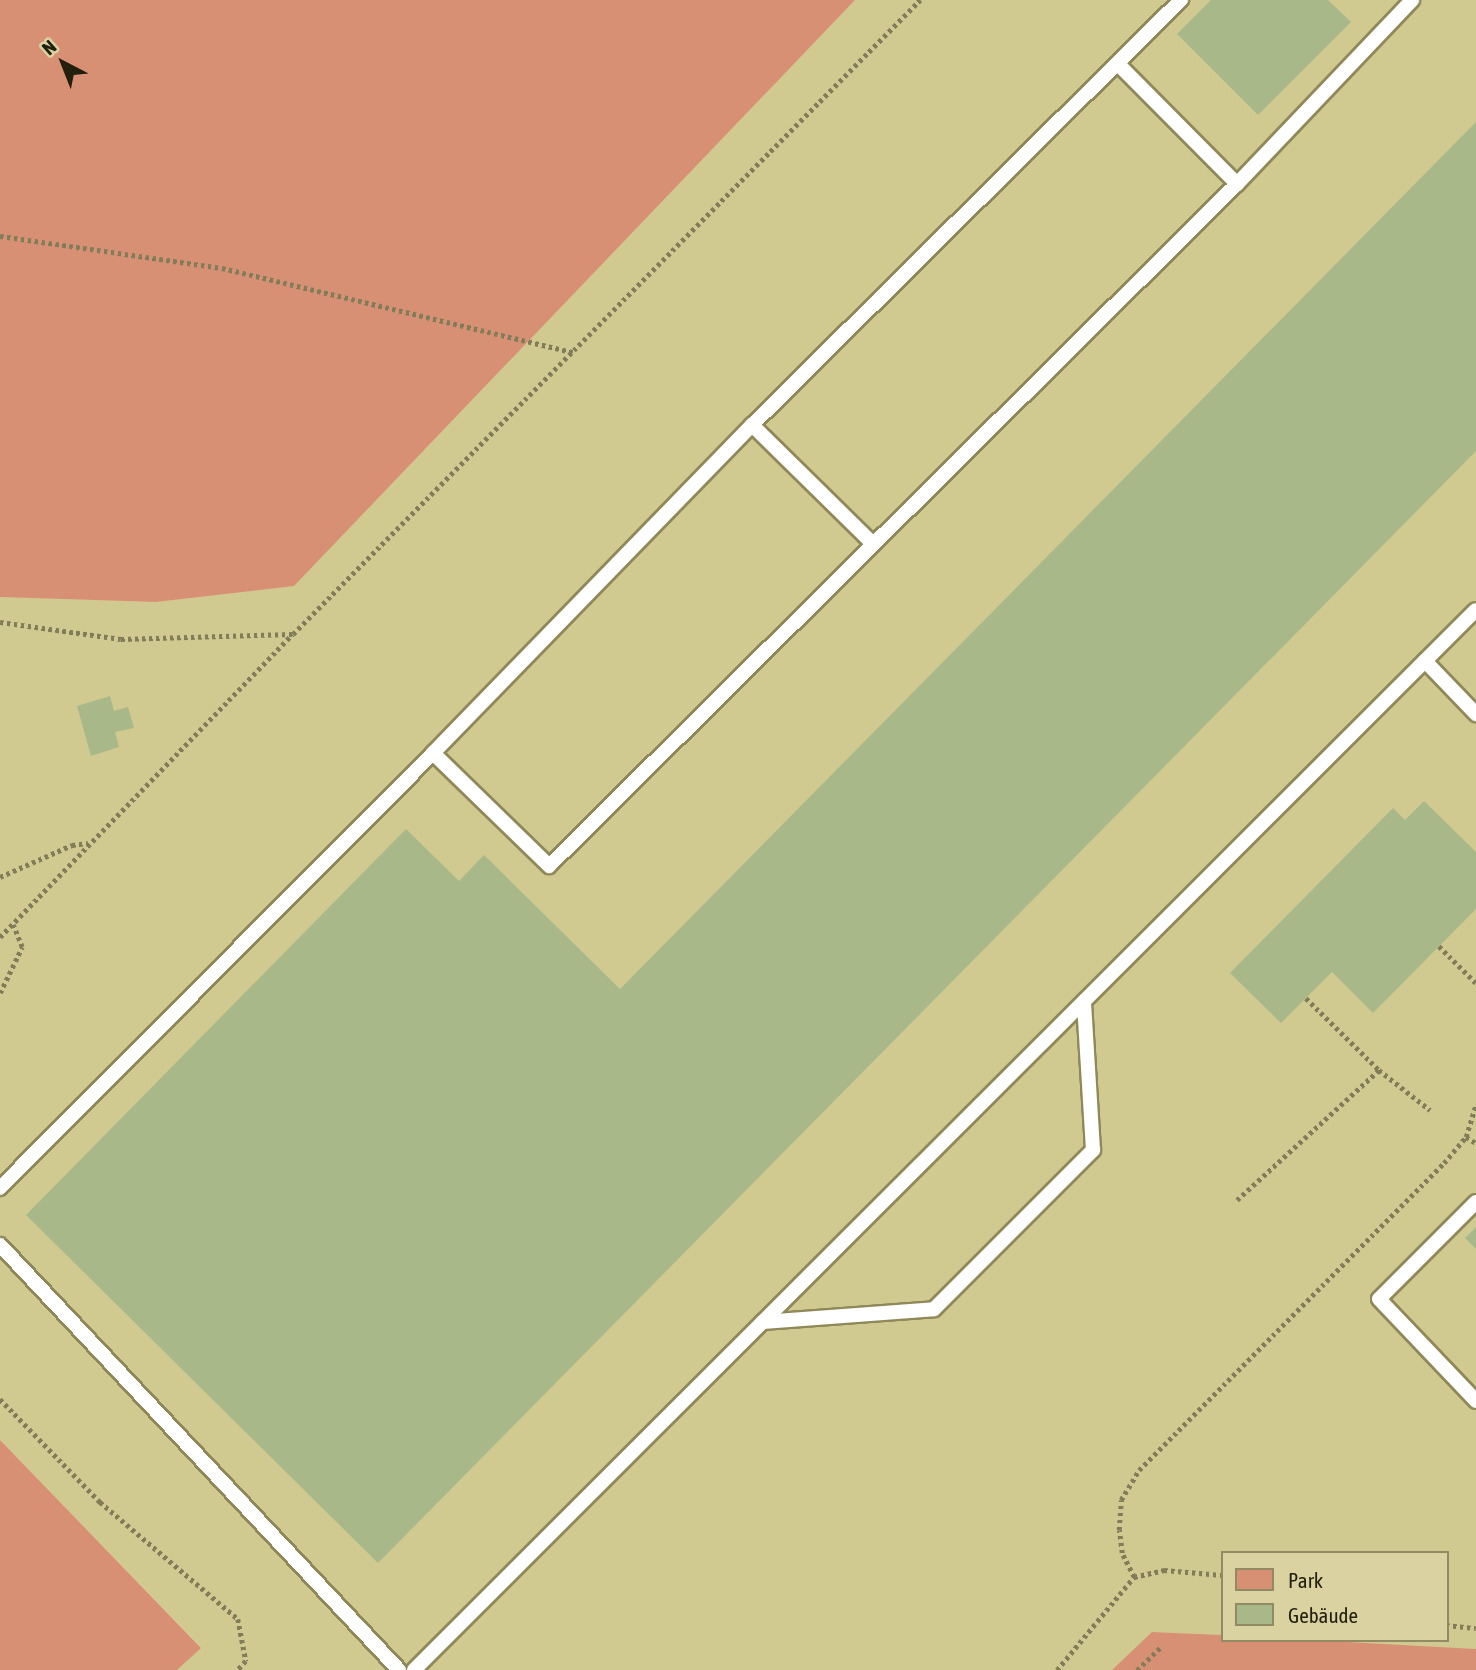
<!DOCTYPE html>
<meta charset="utf-8">
<style>
body{margin:0}
#map{position:relative;width:1476px;height:1670px;overflow:hidden;background:#dad3a1;font-family:"Asap Condensed",sans-serif}
div>[style]{position:absolute}
.built>*{inset:0;background:#d1ca90}
.green>*{inset:0;background:#d89074}
.building>*{inset:0;background:#a9b889}
.path>*{height:4.5px;margin-top:-2.25px;transform-origin:0;background:repeating-linear-gradient(90deg,#817c59 0 3.5px,transparent 0 7px)}
.roads{filter:drop-shadow(2px 0 #8f8859) drop-shadow(-2px 0 #8f8859) drop-shadow(0 2px #8f8859) drop-shadow(0 -2px #8f8859)}
.service>*{height:14px;margin:-7px;padding:0 7px;transform-origin:7px;border-radius:7px;background:#fff}
span{translate:-50% -50%;white-space:nowrap;text-align:center;line-height:1.15;-webkit-text-stroke:6px #dad3a1;paint-order:stroke}
.legend{position:absolute;left:1221px;top:1551px;width:228px;height:91px;box-sizing:border-box;background:#dad3a1;border:2px solid #908b65;margin:0;padding:9px 12px;list-style:none;font-size:21px;color:#22200c}
.legend li{display:flex;align-items:center;gap:14px;height:35px}
.legend b{width:35px;border:2px solid #908b65}
.north{position:absolute;left:28px;top:28px;width:70px;height:70px;-webkit-text-stroke:5px #dad3a1;paint-order:stroke;rotate:318deg;font-size:19px;font-weight:700;line-height:28px;text-align:center;color:#22200c}
.north::after{content:'';display:block;margin:auto;width:24px;height:32px;background:#22200c;clip-path:polygon(50% 0,100% 100%,50% 72%,0 100%)}
</style>
<div id="map">
<div class="built">
<i style="clip-path:polygon(855px 0,1476px 0,1476px 1649px,1312px 1640px,1446px 1640px,1446px 1553px,1222px 1553px,1222px 1635px,1153px 1632px,1112px 1670px,177px 1670px,201px 1647px,0 1440px,0 597px,156px 602px,294px 586px)"></i>
</div>
<div class="green">
<i style="clip-path:polygon(0 0,855px 0,294px 586px,156px 602px,0 597px)"></i>
<i style="clip-path:polygon(0 1440px,201px 1648px,177px 1670px,0 1670px)"></i>
<i style="clip-path:polygon(1152px 1632px,1222px 1635px,1222px 1640px,1312px 1640px,1476px 1649px,1476px 1670px,1112px 1670px)"></i>
</div>
<div class="building">
<i style="clip-path:polygon(1211px 0,1328px 0,1351px 22px,1258px 115px,1177px 34px)"></i>
<i style="clip-path:polygon(1476px 122px,1476px 451px,378px 1563px,26px 1215px,406px 829px,459px 881px,484px 855px,620px 989px)"></i>
<i style="clip-path:polygon(110px 696px,114px 711px,128px 707px,134px 728px,115px 732px,119px 747px,91px 756px,77px 706px)"></i>
<i style="clip-path:polygon(1424px 801px,1476px 852px,1476px 909px,1373px 1013px,1332px 972px,1281px 1023px,1230px 973px,1393px 808px,1405px 820px)"></i>
<i style="clip-path:polygon(1476px 1227px,1476px 1249px,1465px 1238px)"></i>
</div>
<div class="path">
<i style="left:0;top:236px;width:224px;rotate:8.2deg"></i>
<i style="left:222px;top:268px;width:361px;rotate:13.5deg"></i>
<i style="left:0;top:622px;width:122px;rotate:8deg"></i>
<i style="left:121px;top:639px;width:171px;rotate:-1.7deg"></i>
<i style="left:0;top:877px;width:79px;rotate:-24deg"></i>
<i style="left:72px;top:845px;width:16px;rotate:-7deg"></i>
<i style="left:0;top:937px;width:421px;rotate:-46deg"></i>
<i style="left:293px;top:634px;width:892px;rotate:-45.32deg"></i>
<i style="left:1439px;top:946px;width:52px;rotate:45deg"></i>
<i style="left:0;top:993px;width:51px;rotate:-64.4deg"></i>
<i style="left:22px;top:947px;width:24px;rotate:-112deg"></i>
<i style="left:1306px;top:998px;width:103px;rotate:44.6deg"></i>
<i style="left:1379px;top:1070px;width:65px;rotate:38.1deg"></i>
<i style="left:1466px;top:1137px;width:12px;rotate:31deg"></i>
<i style="left:1237px;top:1200px;width:193px;rotate:-42.5deg"></i>
<i style="left:0;top:1399px;width:144px;rotate:45.8deg"></i>
<i style="left:100px;top:1502px;width:181px;rotate:40.3deg"></i>
<i style="left:238px;top:1619px;width:43px;rotate:79.2deg"></i>
<i style="left:246px;top:1661px;width:12px;rotate:132deg"></i>
<i style="left:1134px;top:1577px;width:27px;rotate:-117deg"></i>
<i style="left:1122px;top:1553px;width:23px;rotate:-97deg"></i>
<i style="left:1119px;top:1530px;width:30px;rotate:-86deg"></i>
<i style="left:1121px;top:1500px;width:35px;rotate:-59deg"></i>
<i style="left:1139px;top:1470px;width:433px;rotate:-45.2deg"></i>
<i style="left:1444px;top:1163px;width:34px;rotate:-50deg"></i>
<i style="left:1466px;top:1137px;width:34px;rotate:-73deg"></i>
<i style="left:1446px;top:1625px;width:30px;rotate:6deg"></i>
<i style="left:1057px;top:1670px;width:121px;rotate:-50.4deg"></i>
<i style="left:1134px;top:1577px;width:31px;rotate:-13deg"></i>
<i style="left:1164px;top:1570px;width:58px;rotate:4.9deg"></i>
<i style="left:1137px;top:1670px;width:32px;rotate:-44deg"></i>
</div>
<div class="roads">
<div class="service">
<i style="left:1118px;top:64px;width:169px;rotate:45.2deg"></i>
<i style="left:752px;top:425px;width:170px;rotate:44.5deg"></i>
<i style="left:1425px;top:661px;width:74px;rotate:46.1deg"></i>
<i style="left:433px;top:753px;width:162px;rotate:44.2deg"></i>
<i style="left:549px;top:866px;width:969px;rotate:-44.75deg"></i>
<i style="left:1237px;top:184px;width:254px;rotate:-46.4deg"></i>
<i style="left:0;top:1188px;width:614px;rotate:-45.13deg"></i>
<i style="left:433px;top:753px;width:458px;rotate:-45.8deg"></i>
<i style="left:752px;top:425px;width:604px;rotate:-44.73deg"></i>
<i style="left:1476px;top:1202px;width:137px;rotate:135deg"></i>
<i style="left:1379px;top:1299px;width:141px;rotate:46.4deg"></i>
<i style="left:0;top:1245px;width:583px;rotate:46.81deg"></i>
<i style="left:763px;top:1322px;width:171px;rotate:-4.3deg"></i>
<i style="left:934px;top:1309px;width:225px;rotate:-45deg"></i>
<i style="left:1093px;top:1150px;width:149px;rotate:-93.5deg"></i>
<i style="left:414px;top:1670px;width:1500px;rotate:-44.95deg"></i>
</div>
</div>
<ul class="legend">
<li><b style="height:19px;background:#d89074"></b>Park</li>
<li><b style="height:19px;background:#a9b889"></b>Gebäude</li>
</ul>
<div class="north">N</div>
</div>
